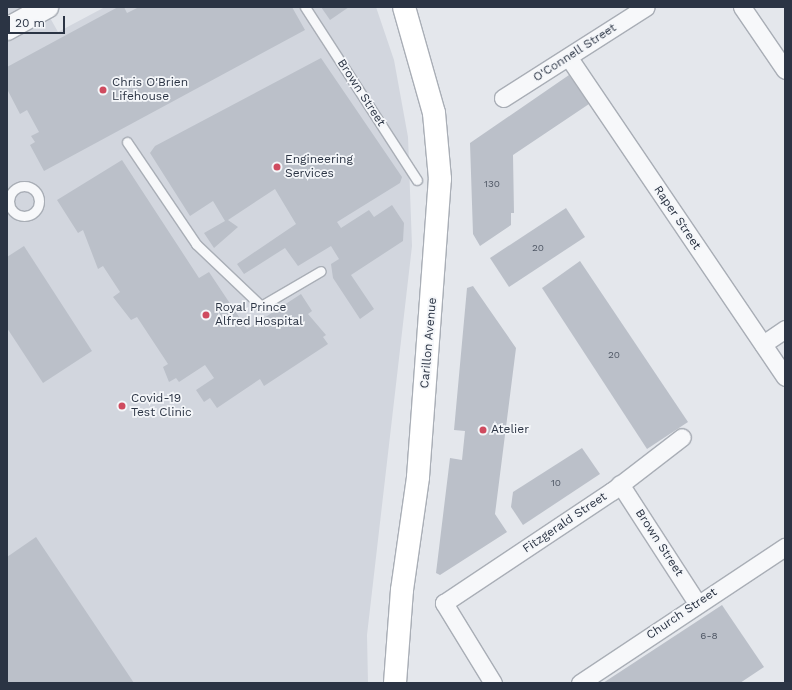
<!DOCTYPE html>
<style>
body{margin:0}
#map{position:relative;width:792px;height:690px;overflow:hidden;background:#e4e7ec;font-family:"Work Sans",sans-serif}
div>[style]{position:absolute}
.built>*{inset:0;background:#d2d6de}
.building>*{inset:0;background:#bbc0c9}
.roads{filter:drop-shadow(1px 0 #a9aeb6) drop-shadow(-1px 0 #a9aeb6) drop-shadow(0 1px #a9aeb6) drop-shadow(0 -1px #a9aeb6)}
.service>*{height:9px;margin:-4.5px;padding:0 4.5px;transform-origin:4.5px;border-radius:4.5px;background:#f7f8fa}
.service>.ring{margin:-4.5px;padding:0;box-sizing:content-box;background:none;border:9px solid #f7f8fa;border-radius:50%}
.minor>*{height:17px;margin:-8.5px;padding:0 8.5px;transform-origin:8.5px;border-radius:8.5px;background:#f7f8fa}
.tertiary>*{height:22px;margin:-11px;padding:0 11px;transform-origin:11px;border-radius:11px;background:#f7f8fa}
.secondary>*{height:22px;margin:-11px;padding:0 11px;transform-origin:11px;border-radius:11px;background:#fff}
.dots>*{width:11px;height:11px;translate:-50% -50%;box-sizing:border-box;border:2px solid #f4f6f9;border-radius:50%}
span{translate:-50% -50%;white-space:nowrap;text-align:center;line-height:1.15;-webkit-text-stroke:3.5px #f4f6f9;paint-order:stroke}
.number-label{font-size:10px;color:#4f5765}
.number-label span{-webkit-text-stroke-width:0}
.street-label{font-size:12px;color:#2b3444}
.poi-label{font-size:12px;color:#2b3444}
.left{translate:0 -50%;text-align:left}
.frame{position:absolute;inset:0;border:8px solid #2b3444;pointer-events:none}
.scale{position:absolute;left:8px;top:16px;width:57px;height:18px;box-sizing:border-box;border:2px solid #2b3444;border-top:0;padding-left:5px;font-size:12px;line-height:14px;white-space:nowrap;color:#2b3444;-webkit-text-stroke:3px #f4f6f9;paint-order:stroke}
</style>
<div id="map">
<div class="built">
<i style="clip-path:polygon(7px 7px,44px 7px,58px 32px,105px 7px,376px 7px,394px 60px,408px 137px,412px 246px,367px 635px,368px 683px,7px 683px)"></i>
</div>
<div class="building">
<i style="clip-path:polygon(118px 7px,124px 7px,127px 13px,139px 7px,292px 7px,305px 30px,44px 171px,30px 145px,35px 142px,31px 136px,39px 132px,27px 110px,20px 114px,7px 89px,7px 67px)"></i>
<i style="clip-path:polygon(321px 7px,349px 7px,330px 20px)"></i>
<i style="clip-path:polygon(321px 58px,402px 177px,400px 183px,337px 222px,341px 228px,369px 210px,374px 217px,392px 205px,404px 223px,403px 241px,351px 275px,374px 309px,360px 319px,333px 278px,331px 264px,339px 259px,331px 246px,298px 266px,285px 248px,244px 274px,237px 264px,296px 224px,275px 189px,228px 220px,238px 227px,214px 248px,204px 233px,225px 221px,213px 201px,190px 216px,150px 153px,155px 146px)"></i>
<i style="clip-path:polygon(569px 75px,589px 104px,513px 155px,514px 213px,511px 213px,511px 225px,480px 246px,473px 234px,470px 143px)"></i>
<i style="clip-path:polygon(122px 160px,199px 278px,209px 272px,247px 329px,301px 294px,312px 311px,308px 314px,326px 335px,323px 337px,328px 344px,264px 386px,260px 379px,217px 408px,210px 398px,204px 402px,196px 390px,214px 378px,205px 365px,179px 382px,176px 378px,169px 382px,163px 367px,168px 364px,137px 317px,131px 320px,113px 297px,120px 292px,103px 266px,98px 269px,83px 230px,78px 233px,57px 200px)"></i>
<i style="clip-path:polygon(566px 208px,585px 237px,509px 287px,490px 258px)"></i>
<i style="clip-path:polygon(24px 246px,92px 351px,43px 383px,7px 328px,7px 257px)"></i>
<i style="clip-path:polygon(580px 261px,688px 422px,647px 449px,542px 288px)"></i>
<i style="clip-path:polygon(473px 286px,516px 348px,495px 514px,507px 532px,440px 575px,436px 573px,450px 458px,462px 460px,465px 431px,454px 430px,467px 288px)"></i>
<i style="clip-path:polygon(582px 448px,600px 474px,523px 525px,511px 507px,513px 492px)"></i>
<i style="clip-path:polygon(36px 537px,134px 683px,7px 683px,7px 557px)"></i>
<i style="clip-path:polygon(722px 605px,764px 667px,740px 683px,603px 683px)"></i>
</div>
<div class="roads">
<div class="service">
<i style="left:305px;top:7px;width:206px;rotate:57.1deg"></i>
<i style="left:127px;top:142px;width:123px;rotate:55.9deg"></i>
<i style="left:196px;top:244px;width:90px;rotate:43.6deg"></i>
<i style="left:261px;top:306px;width:69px;rotate:-30.3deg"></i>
<i class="ring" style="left:9px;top:186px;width:21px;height:21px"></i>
</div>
<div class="minor">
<i style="left:742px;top:7px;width:76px;rotate:55.7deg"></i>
<i style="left:569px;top:58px;width:385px;rotate:55.9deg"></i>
<i style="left:503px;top:98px;width:169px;rotate:-32.5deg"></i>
<i style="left:763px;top:344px;width:27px;rotate:-34deg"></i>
<i style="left:620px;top:484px;width:142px;rotate:57.1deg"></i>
<i style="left:493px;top:683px;width:94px;rotate:-121.5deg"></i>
<i style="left:444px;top:603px;width:202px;rotate:-33.7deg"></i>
<i style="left:612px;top:491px;width:88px;rotate:-37.6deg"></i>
<i style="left:580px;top:683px;width:246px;rotate:-33.6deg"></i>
</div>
<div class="tertiary">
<i style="left:7px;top:29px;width:46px;rotate:-28.8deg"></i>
</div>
<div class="secondary">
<i style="left:395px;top:683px;width:93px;rotate:-85.7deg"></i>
<i style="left:402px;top:590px;width:114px;rotate:-81.9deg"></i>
<i style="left:418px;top:477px;width:299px;rotate:-85.8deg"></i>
<i style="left:440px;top:179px;width:66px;rotate:-95.2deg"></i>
<i style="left:434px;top:113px;width:110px;rotate:-105.8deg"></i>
</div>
</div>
<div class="dots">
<i style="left:103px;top:90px;background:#cf4b5f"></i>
<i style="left:277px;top:167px;background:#cf4b5f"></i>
<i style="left:206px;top:315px;background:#cf4b5f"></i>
<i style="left:122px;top:406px;background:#cf4b5f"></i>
<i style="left:483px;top:430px;background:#cf4b5f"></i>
</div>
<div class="number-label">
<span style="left:492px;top:184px">130</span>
<span style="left:538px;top:248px">20</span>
<span style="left:614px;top:355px">20</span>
<span style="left:556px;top:483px">10</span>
<span style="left:709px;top:636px">6-8</span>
</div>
<div class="street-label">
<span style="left:575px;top:53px;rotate:-33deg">O'Connell Street</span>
<span style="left:361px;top:93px;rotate:57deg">Brown Street</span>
<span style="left:677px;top:218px;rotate:56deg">Raper Street</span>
<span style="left:429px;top:343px;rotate:-85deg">Carillon Avenue</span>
<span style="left:565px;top:523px;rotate:-34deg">Fitzgerald Street</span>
<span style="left:659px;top:543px;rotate:57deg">Brown Street</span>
<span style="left:682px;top:614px;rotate:-34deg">Church Street</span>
</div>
<div class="poi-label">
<span class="left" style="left:112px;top:90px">Chris O'Brien<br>Lifehouse</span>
<span class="left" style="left:285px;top:167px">Engineering<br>Services</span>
<span class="left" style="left:215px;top:315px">Royal Prince<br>Alfred Hospital</span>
<span class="left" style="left:131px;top:406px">Covid-19<br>Test Clinic</span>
<span class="left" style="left:491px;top:430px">Atelier</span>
</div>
<div class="frame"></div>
<div class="scale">20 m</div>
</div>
